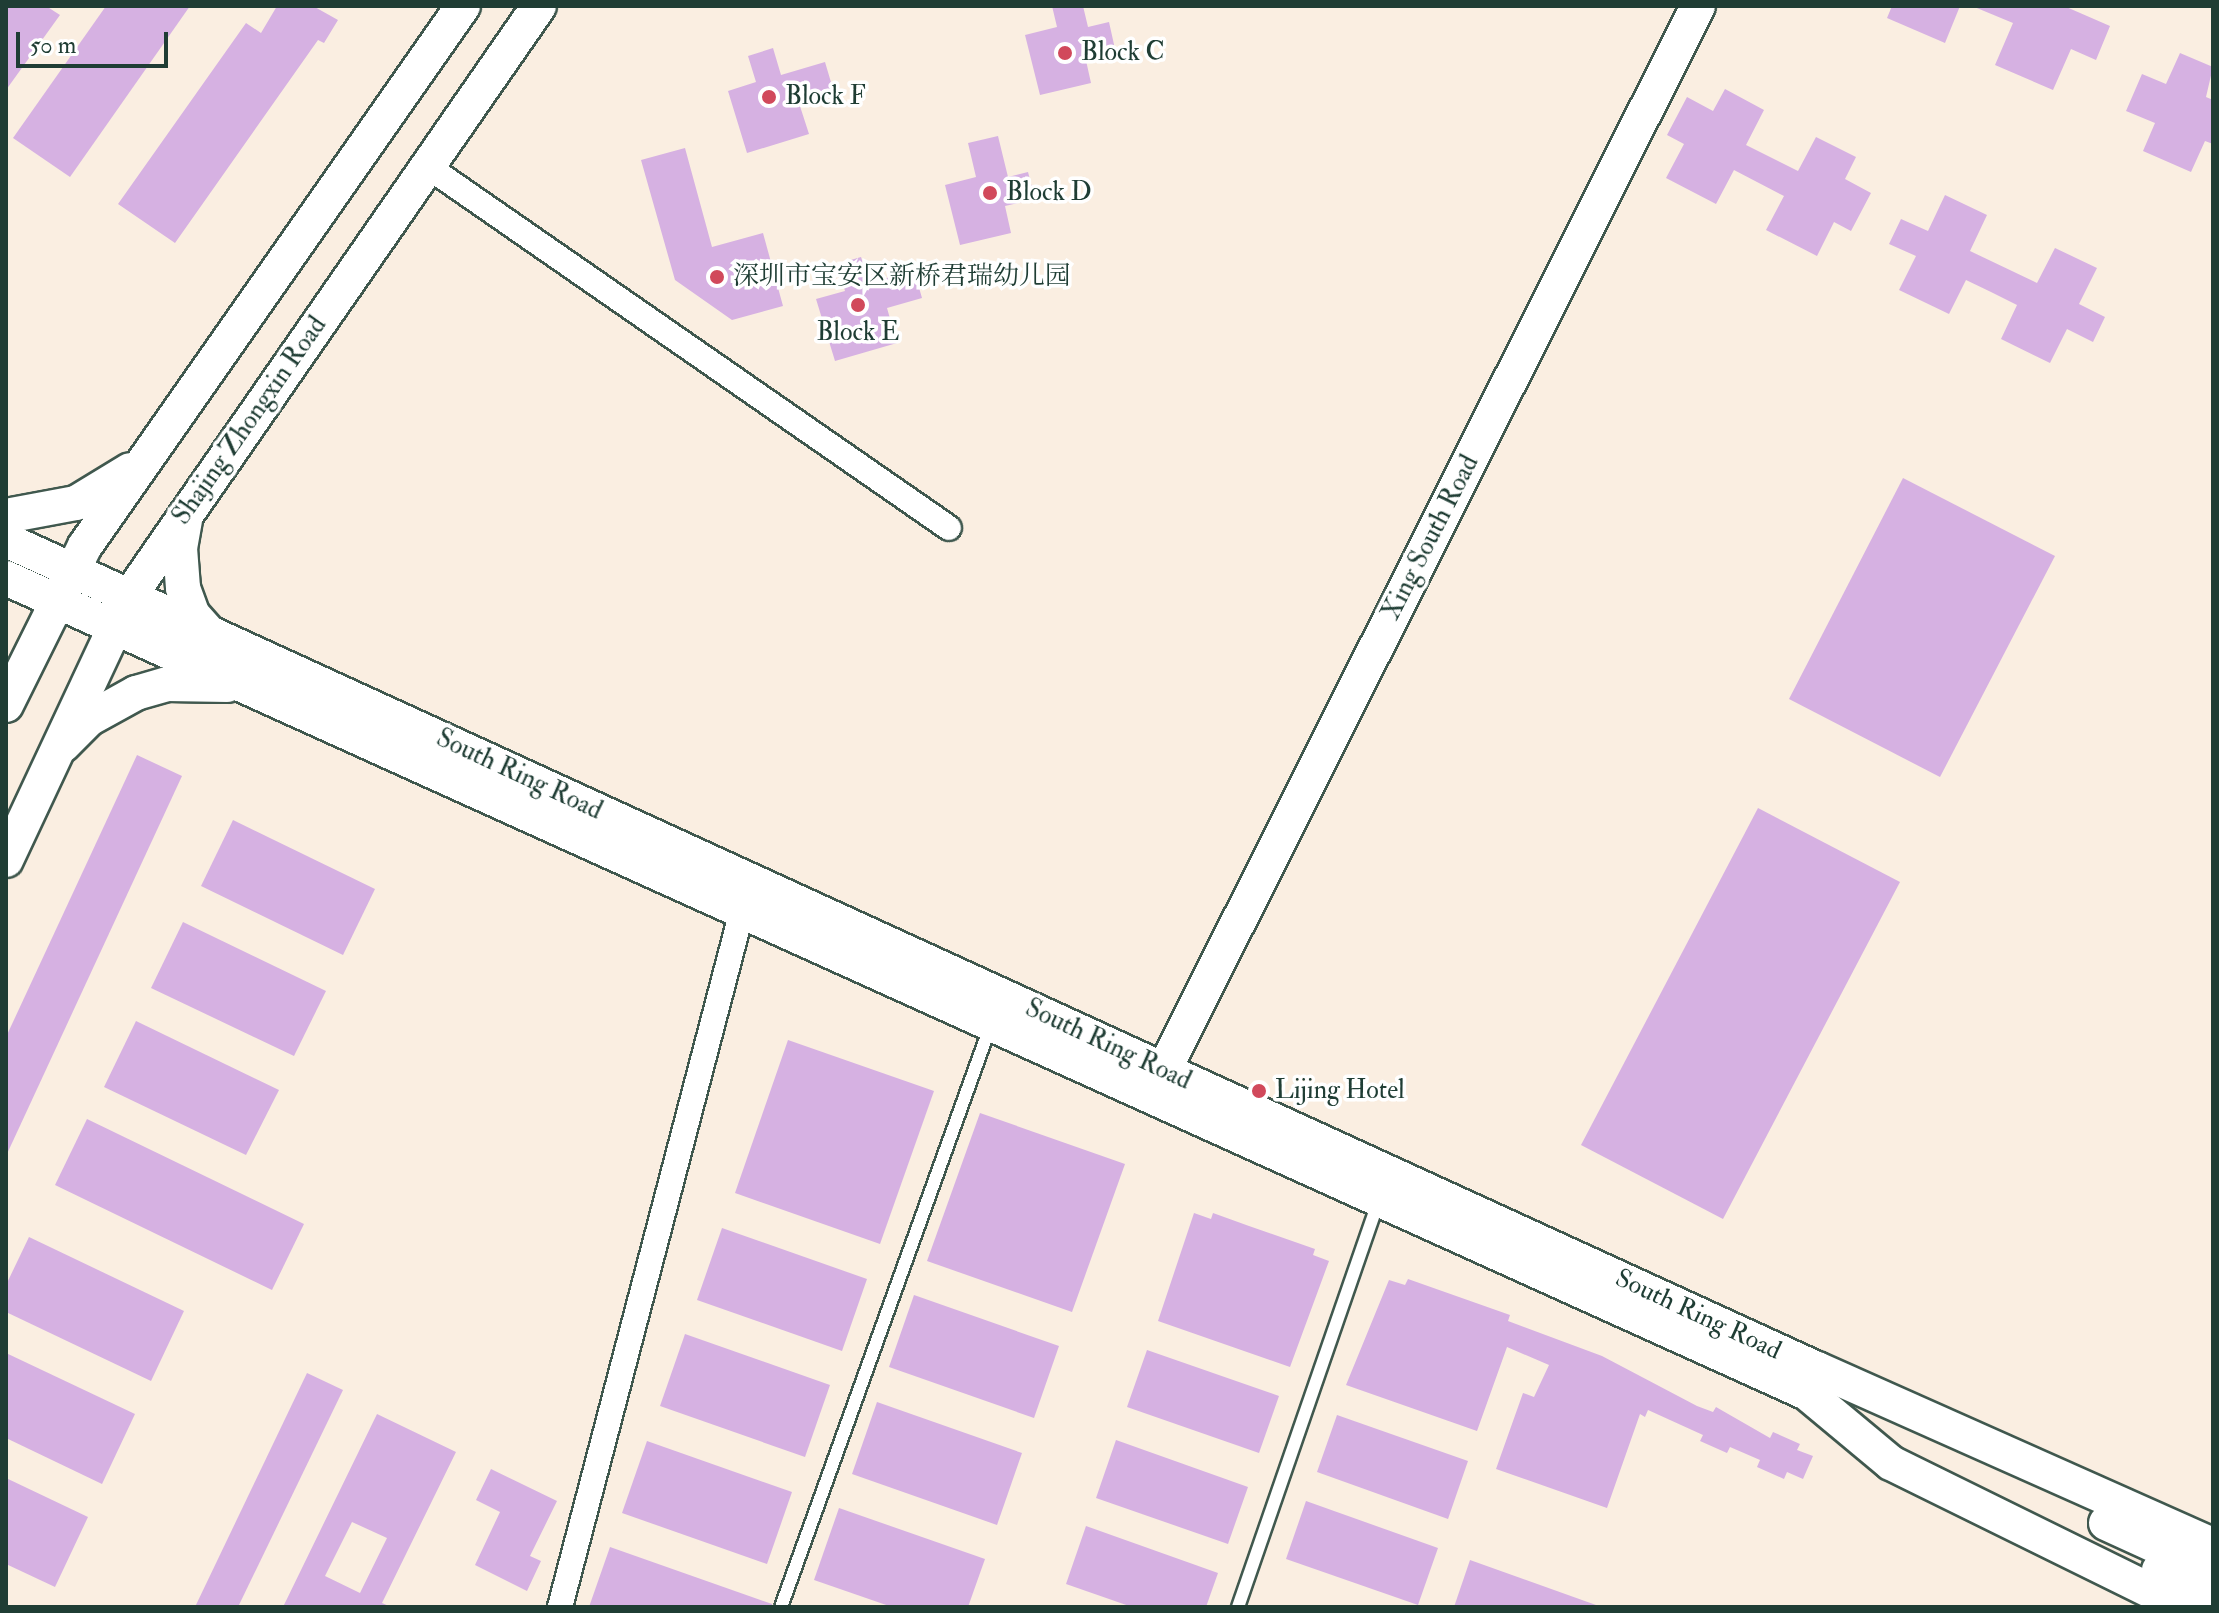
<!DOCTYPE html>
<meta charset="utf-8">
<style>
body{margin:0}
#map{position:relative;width:2219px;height:1613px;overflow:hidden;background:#faeee1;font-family:"IM FELL Double Pica","Noto Serif SC",serif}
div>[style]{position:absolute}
.building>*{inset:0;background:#d6b1e2}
.roads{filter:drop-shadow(2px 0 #40584e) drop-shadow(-2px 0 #40584e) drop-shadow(0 2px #40584e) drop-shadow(0 -2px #40584e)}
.lane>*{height:12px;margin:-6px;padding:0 6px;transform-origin:6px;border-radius:6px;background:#fff}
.street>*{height:24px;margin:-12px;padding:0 12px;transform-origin:12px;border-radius:12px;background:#fff}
.secondary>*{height:34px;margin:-17px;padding:0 17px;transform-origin:17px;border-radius:17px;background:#fff}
.dots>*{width:22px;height:22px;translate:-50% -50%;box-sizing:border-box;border:4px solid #fff;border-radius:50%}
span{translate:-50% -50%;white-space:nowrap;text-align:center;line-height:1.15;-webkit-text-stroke:7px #fff;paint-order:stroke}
.poi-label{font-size:26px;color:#1f3d34}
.left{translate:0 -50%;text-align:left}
.street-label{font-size:26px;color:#1f3d34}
.frame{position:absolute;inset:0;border:8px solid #1f3d34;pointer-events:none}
.scale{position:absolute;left:16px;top:32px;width:152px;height:36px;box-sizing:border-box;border:4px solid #1f3d34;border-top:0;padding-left:10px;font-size:24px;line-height:28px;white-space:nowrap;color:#1f3d34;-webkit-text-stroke:6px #fff;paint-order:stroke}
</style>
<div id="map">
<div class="building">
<i style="clip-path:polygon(6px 6px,46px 6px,60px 15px,6px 90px)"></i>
<i style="clip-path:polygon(106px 6px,190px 6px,70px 177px,13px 138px)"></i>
<i style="clip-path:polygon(277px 6px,313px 6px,338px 20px,324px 43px,318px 40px,175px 243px,118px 204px,246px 23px,261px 33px)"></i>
<i style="clip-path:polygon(1052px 6px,1083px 6px,1088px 27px,1109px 22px,1115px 49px,1085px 56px,1091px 83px,1040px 95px,1025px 35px,1057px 27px)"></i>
<i style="clip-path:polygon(1892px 6px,1960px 6px,1945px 43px,1887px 18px)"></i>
<i style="clip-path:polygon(1972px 6px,2064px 6px,2110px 26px,2096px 60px,2071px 49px,2053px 90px,1995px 65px,2013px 23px)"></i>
<i style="clip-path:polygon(773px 48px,781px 75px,825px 62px,833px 89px,798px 100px,809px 134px,747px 153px,728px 91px,756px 82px,748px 56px)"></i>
<i style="clip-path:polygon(2180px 53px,2213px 67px,2206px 97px,2213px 100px,2213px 144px,2205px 141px,2191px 172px,2143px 151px,2155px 123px,2126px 111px,2142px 74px,2166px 84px)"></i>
<i style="clip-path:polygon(1725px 89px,1764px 110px,1746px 145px,1798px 171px,1816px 137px,1856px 157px,1845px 179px,1871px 193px,1851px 231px,1834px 222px,1817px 256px,1766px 230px,1784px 196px,1734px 170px,1716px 204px,1666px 178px,1684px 144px,1667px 135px,1687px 97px,1713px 111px)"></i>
<i style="clip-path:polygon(998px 136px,1008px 177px,1028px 172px,1035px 199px,1005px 206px,1011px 233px,960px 245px,945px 185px,976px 177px,968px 143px)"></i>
<i style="clip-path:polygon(685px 148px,712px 247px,763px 233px,783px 306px,732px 320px,675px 280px,641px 160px)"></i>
<i style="clip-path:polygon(1945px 195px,1987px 215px,1970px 251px,2037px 283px,2055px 248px,2097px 268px,2079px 304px,2105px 317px,2093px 342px,2067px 329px,2050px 363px,2001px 339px,2017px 305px,1991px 292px,1966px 280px,1949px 314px,1899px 290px,1916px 256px,1889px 244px,1901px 219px,1928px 231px)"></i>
<i style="clip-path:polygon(861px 257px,869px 283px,914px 270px,922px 298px,887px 308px,897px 343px,835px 361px,816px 299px,845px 291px,837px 264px)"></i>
<i style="clip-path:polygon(1903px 478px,2055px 556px,1940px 777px,1789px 699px)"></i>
<i style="clip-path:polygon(137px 755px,182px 776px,6px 1156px,6px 1037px)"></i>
<i style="clip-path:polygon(1758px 808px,1900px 882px,1723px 1219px,1581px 1145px)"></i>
<i style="clip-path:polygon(233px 820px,375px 889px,343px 955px,201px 886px)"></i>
<i style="clip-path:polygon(183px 922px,326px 991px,294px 1056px,151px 988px)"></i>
<i style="clip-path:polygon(136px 1021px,279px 1090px,246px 1155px,104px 1087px)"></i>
<i style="clip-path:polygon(788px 1040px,934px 1091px,880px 1244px,735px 1193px)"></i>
<i style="clip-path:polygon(980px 1113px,1125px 1164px,1072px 1312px,927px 1261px)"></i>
<i style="clip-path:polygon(87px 1119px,304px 1224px,272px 1290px,55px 1185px)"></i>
<i style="clip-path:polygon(1194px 1213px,1211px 1219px,1213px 1213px,1249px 1226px,1315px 1249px,1313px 1255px,1329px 1261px,1290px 1367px,1158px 1321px)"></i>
<i style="clip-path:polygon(722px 1228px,867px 1279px,842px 1351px,697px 1300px)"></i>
<i style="clip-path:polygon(29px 1237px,184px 1311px,151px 1381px,6px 1312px,6px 1285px)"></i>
<i style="clip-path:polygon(1408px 1279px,1510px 1315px,1508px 1321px,1602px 1356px,1697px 1406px,1713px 1412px,1716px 1407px,1770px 1438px,1773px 1432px,1800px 1444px,1797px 1450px,1813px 1456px,1803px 1479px,1787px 1472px,1784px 1479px,1757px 1467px,1760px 1460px,1730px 1447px,1727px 1453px,1700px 1441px,1703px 1435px,1648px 1410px,1645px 1417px,1640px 1414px,1607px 1508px,1496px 1469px,1523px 1393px,1534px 1397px,1549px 1365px,1507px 1347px,1477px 1431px,1346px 1385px,1389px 1280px,1405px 1285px)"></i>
<i style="clip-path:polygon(914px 1295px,1059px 1346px,1034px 1418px,889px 1367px)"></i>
<i style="clip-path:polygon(685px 1334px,830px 1385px,805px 1457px,660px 1406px)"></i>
<i style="clip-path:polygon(1147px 1350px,1279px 1396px,1259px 1453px,1127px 1407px)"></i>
<i style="clip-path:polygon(6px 1353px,135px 1414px,102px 1484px,6px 1438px)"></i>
<i style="clip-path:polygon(307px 1373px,343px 1390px,269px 1543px,238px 1607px,195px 1607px)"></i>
<i style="clip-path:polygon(877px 1402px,1022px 1453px,997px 1525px,852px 1474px)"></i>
<i style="clip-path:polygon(evenodd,377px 1414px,456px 1452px,382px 1603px,391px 1607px,283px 1607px,377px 1414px,352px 1522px,387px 1538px,360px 1593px,325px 1576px,352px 1522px)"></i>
<i style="clip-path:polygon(1337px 1415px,1468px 1461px,1448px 1519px,1317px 1472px)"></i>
<i style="clip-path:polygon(1116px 1440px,1248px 1487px,1228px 1544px,1096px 1498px)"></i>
<i style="clip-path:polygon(647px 1441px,792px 1492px,767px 1564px,622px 1513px)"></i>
<i style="clip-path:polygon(491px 1469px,557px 1501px,530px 1556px,541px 1561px,527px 1591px,475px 1565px,500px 1512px,476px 1500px)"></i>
<i style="clip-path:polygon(6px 1478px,88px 1517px,55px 1587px,6px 1564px)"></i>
<i style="clip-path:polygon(1306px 1501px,1438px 1548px,1418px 1605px,1286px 1559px)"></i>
<i style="clip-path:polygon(839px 1508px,985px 1559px,968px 1607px,892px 1607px,814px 1580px)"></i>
<i style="clip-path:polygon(1086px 1526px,1218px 1573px,1206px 1607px,1132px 1607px,1066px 1584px)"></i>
<i style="clip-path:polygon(610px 1547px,772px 1604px,772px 1607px,589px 1607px)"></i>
<i style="clip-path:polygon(1470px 1560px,1596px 1605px,1595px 1607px,1454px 1607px)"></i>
</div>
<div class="roads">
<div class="lane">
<i style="left:781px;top:1607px;width:617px;rotate:-70.18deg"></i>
<i style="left:1238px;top:1607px;width:428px;rotate:-70.9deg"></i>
</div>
<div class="street">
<i style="left:427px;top:166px;width:635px;rotate:34.74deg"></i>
<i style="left:560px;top:1607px;width:719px;rotate:-75.35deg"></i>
</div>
<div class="secondary">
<i style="left:6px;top:516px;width:71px;rotate:-10.5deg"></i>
<i style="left:76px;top:503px;width:63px;rotate:-31.4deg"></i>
<i style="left:185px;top:520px;width:28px;rotate:100deg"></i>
<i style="left:180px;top:548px;width:40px;rotate:85.7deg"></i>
<i style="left:183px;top:588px;width:29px;rotate:70deg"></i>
<i style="left:193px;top:615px;width:25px;rotate:48deg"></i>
<i style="left:6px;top:540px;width:1992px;rotate:24.6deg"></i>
<i style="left:1817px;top:1369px;width:433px;rotate:24deg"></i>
<i style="left:6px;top:578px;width:1977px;rotate:24.35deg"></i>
<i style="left:1807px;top:1393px;width:109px;rotate:39.8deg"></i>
<i style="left:1891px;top:1463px;width:326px;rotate:26.2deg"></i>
<i style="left:6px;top:705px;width:178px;rotate:-63.6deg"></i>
<i style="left:85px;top:546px;width:659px;rotate:-55.01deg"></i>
<i style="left:63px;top:745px;width:37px;rotate:-45deg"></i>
<i style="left:89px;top:719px;width:54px;rotate:-29deg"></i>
<i style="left:136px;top:693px;width:33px;rotate:-16deg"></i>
<i style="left:168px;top:684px;width:59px;rotate:1deg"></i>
<i style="left:6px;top:860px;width:290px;rotate:-64.9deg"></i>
<i style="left:129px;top:597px;width:719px;rotate:-55.25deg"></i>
<i style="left:1164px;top:1070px;width:1190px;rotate:-63.35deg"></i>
<i style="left:2106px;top:1523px;width:103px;rotate:24.6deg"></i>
<i style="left:2159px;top:1570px;width:60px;rotate:24.8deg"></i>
</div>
</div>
<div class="dots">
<i style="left:1065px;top:53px;background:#d1495b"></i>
<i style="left:769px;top:97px;background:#d1495b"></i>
<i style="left:990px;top:193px;background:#d1495b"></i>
<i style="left:717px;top:277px;background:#d1495b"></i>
<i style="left:858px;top:305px;background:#d1495b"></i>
<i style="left:1259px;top:1091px;background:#d1495b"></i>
</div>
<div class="poi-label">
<span class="left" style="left:1081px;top:53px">Block C</span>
<span class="left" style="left:785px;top:97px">Block F</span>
<span class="left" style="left:1006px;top:193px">Block D</span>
<span class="left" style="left:733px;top:277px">深圳市宝安区新桥君瑞幼儿园</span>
<span style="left:858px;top:333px">Block E</span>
<span class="left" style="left:1275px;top:1091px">Lijing Hotel</span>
</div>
<div class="street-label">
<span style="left:250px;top:421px;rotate:-55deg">Shajing Zhongxin Road</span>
<span style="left:1431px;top:538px;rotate:-63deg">Xing South Road</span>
<span style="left:519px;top:775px;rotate:25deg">South Ring Road</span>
<span style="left:1108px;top:1045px;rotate:25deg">South Ring Road</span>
<span style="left:1698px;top:1315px;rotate:25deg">South Ring Road</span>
</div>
<div class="frame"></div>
<div class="scale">50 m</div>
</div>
